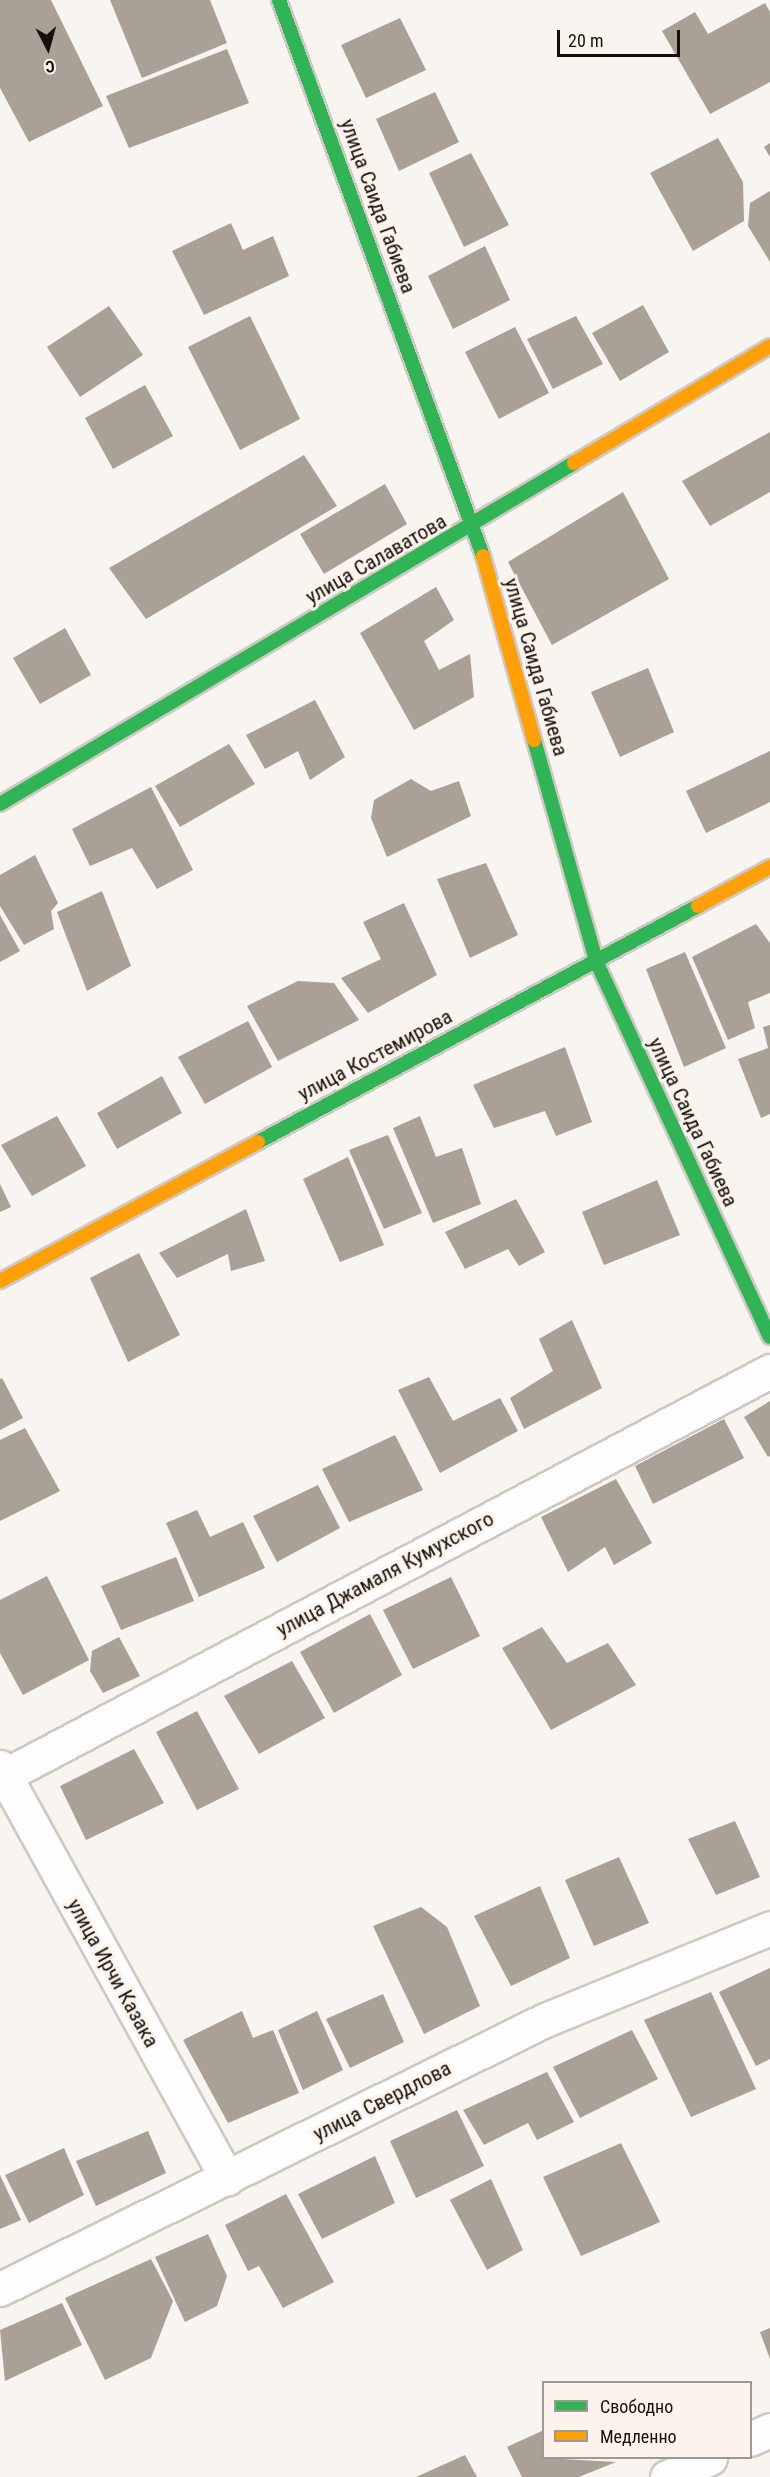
<!DOCTYPE html>
<meta charset="utf-8">
<style>
body{margin:0}
#map{position:relative;width:770px;height:2477px;overflow:hidden;background:#f8f4f0;font-family:"Roboto Condensed",sans-serif}
div>[style]{position:absolute}
.building>*{inset:0;background:#a9a096}
.roads{filter:drop-shadow(2px 0 #cec9c3) drop-shadow(-2px 0 #cec9c3) drop-shadow(0 2px #cec9c3) drop-shadow(0 -2px #cec9c3)}
.street>*{height:33px;margin:-16.5px;padding:0 16.5px;transform-origin:16.5px;border-radius:16.5px;background:#fefdfd}
.fast>*{height:14px;margin:-7px;padding:0 7px;transform-origin:7px;border-radius:7px;background:#30b455}
.slow>*{height:14px;margin:-7px;padding:0 7px;transform-origin:7px;border-radius:7px;background:#ff9f0a}
span{translate:-50% -50%;white-space:nowrap;text-align:center;line-height:1.15;-webkit-text-stroke:6px #fcf4ec;paint-order:stroke}
.street-label{font-size:21px;color:#17100a}
.legend{position:absolute;left:542px;top:2381px;width:210px;height:78px;box-sizing:border-box;background:#fcf4ec;border:2px solid #a09992;margin:0;padding:8px 10px;list-style:none;font-size:18px;color:#17100a}
.legend li{display:flex;align-items:center;gap:12px;height:30px}
.legend b{width:30px;border:2px solid #a09992}
.north{position:absolute;left:18px;top:18px;width:60px;height:60px;-webkit-text-stroke:4px #fcf4ec;paint-order:stroke;rotate:174deg;font-size:16px;font-weight:700;line-height:24px;text-align:center;color:#17100a}
.north::after{content:'';display:block;margin:auto;width:21px;height:27px;background:#17100a;clip-path:polygon(50% 0,100% 100%,50% 72%,0 100%)}
.scale{position:absolute;left:557px;top:30px;width:123px;height:27px;box-sizing:border-box;border:3px solid #17100a;border-top:0;padding-left:8px;font-size:18px;line-height:21px;white-space:nowrap;color:#17100a;-webkit-text-stroke:4px #fcf4ec;paint-order:stroke}
</style>
<div id="map">
<div class="building">
<i style="clip-path:polygon(0 0,51px 0,103px 106px,29px 142px,0 88px)"></i>
<i style="clip-path:polygon(110px 0,210px 0,227px 43px,142px 78px)"></i>
<i style="clip-path:polygon(765px 3px,770px 12px,770px 82px,710px 114px,662px 31px,695px 12px,708px 34px)"></i>
<i style="clip-path:polygon(400px 18px,426px 70px,366px 98px,341px 45px)"></i>
<i style="clip-path:polygon(227px 49px,249px 103px,129px 148px,106px 96px)"></i>
<i style="clip-path:polygon(435px 92px,459px 142px,399px 171px,376px 119px)"></i>
<i style="clip-path:polygon(718px 138px,743px 182px,744px 221px,693px 251px,650px 173px)"></i>
<i style="clip-path:polygon(770px 143px,770px 157px,764px 147px)"></i>
<i style="clip-path:polygon(471px 153px,509px 225px,464px 247px,429px 173px)"></i>
<i style="clip-path:polygon(770px 191px,770px 262px,748px 226px,750px 203px)"></i>
<i style="clip-path:polygon(231px 223px,243px 250px,273px 236px,289px 276px,204px 315px,172px 251px)"></i>
<i style="clip-path:polygon(485px 246px,510px 300px,453px 329px,428px 276px)"></i>
<i style="clip-path:polygon(643px 305px,669px 352px,620px 381px,592px 333px)"></i>
<i style="clip-path:polygon(109px 306px,143px 355px,80px 397px,47px 347px)"></i>
<i style="clip-path:polygon(250px 316px,300px 419px,240px 450px,188px 347px)"></i>
<i style="clip-path:polygon(576px 316px,603px 364px,553px 389px,527px 339px)"></i>
<i style="clip-path:polygon(515px 327px,549px 393px,499px 419px,465px 352px)"></i>
<i style="clip-path:polygon(145px 385px,173px 436px,113px 469px,85px 418px)"></i>
<i style="clip-path:polygon(770px 432px,770px 492px,710px 526px,682px 481px)"></i>
<i style="clip-path:polygon(304px 455px,337px 506px,146px 619px,109px 568px)"></i>
<i style="clip-path:polygon(385px 484px,407px 524px,324px 574px,300px 534px)"></i>
<i style="clip-path:polygon(623px 492px,669px 579px,552px 645px,508px 562px)"></i>
<i style="clip-path:polygon(436px 587px,454px 620px,424px 641px,439px 670px,470px 654px,474px 697px,414px 730px,360px 633px)"></i>
<i style="clip-path:polygon(65px 628px,91px 675px,40px 704px,13px 658px)"></i>
<i style="clip-path:polygon(648px 668px,674px 732px,620px 757px,591px 692px)"></i>
<i style="clip-path:polygon(315px 700px,345px 757px,310px 780px,298px 751px,265px 769px,246px 735px)"></i>
<i style="clip-path:polygon(229px 744px,255px 784px,180px 827px,155px 786px)"></i>
<i style="clip-path:polygon(770px 751px,770px 802px,706px 833px,686px 791px)"></i>
<i style="clip-path:polygon(411px 779px,431px 791px,459px 781px,471px 816px,387px 857px,371px 818px,374px 800px)"></i>
<i style="clip-path:polygon(151px 787px,193px 870px,157px 889px,132px 848px,90px 866px,72px 829px)"></i>
<i style="clip-path:polygon(35px 855px,58px 903px,51px 911px,54px 929px,24px 945px,0 906px,0 875px)"></i>
<i style="clip-path:polygon(486px 863px,518px 935px,470px 958px,437px 879px)"></i>
<i style="clip-path:polygon(102px 891px,131px 966px,87px 991px,57px 912px)"></i>
<i style="clip-path:polygon(404px 903px,437px 975px,368px 1013px,341px 978px,381px 959px,363px 922px)"></i>
<i style="clip-path:polygon(0 915px,20px 951px,0 962px)"></i>
<i style="clip-path:polygon(756px 924px,770px 943px,770px 993px,748px 1002px,755px 1028px,728px 1040px,692px 957px)"></i>
<i style="clip-path:polygon(685px 952px,726px 1048px,684px 1067px,646px 969px)"></i>
<i style="clip-path:polygon(298px 981px,334px 983px,359px 1020px,278px 1061px,247px 1006px)"></i>
<i style="clip-path:polygon(248px 1021px,272px 1067px,205px 1104px,178px 1057px)"></i>
<i style="clip-path:polygon(770px 1025px,770px 1114px,761px 1118px,738px 1059px,768px 1048px,763px 1027px)"></i>
<i style="clip-path:polygon(565px 1047px,592px 1122px,556px 1136px,545px 1111px,494px 1128px,473px 1085px)"></i>
<i style="clip-path:polygon(162px 1076px,182px 1113px,117px 1149px,97px 1113px)"></i>
<i style="clip-path:polygon(57px 1116px,86px 1166px,32px 1196px,1px 1145px)"></i>
<i style="clip-path:polygon(420px 1116px,436px 1157px,462px 1148px,481px 1204px,433px 1223px,393px 1128px)"></i>
<i style="clip-path:polygon(388px 1135px,422px 1213px,384px 1229px,349px 1150px)"></i>
<i style="clip-path:polygon(348px 1157px,384px 1245px,340px 1262px,303px 1179px)"></i>
<i style="clip-path:polygon(657px 1180px,680px 1235px,604px 1265px,582px 1212px)"></i>
<i style="clip-path:polygon(0 1184px,11px 1207px,0 1212px)"></i>
<i style="clip-path:polygon(516px 1199px,545px 1252px,519px 1266px,508px 1249px,465px 1269px,445px 1232px)"></i>
<i style="clip-path:polygon(246px 1209px,265px 1261px,231px 1271px,228px 1254px,177px 1278px,159px 1253px)"></i>
<i style="clip-path:polygon(139px 1253px,180px 1335px,128px 1362px,90px 1278px)"></i>
<i style="clip-path:polygon(572px 1320px,602px 1388px,524px 1429px,510px 1398px,553px 1371px,539px 1339px)"></i>
<i style="clip-path:polygon(429px 1377px,453px 1421px,500px 1398px,518px 1431px,440px 1473px,398px 1390px)"></i>
<i style="clip-path:polygon(2px 1378px,23px 1418px,0 1430px,0 1379px)"></i>
<i style="clip-path:polygon(770px 1401px,770px 1456px,768px 1457px,744px 1417px)"></i>
<i style="clip-path:polygon(724px 1419px,744px 1458px,653px 1504px,635px 1466px)"></i>
<i style="clip-path:polygon(25px 1428px,60px 1491px,0 1521px,0 1440px)"></i>
<i style="clip-path:polygon(395px 1435px,423px 1490px,349px 1522px,322px 1469px)"></i>
<i style="clip-path:polygon(616px 1479px,652px 1543px,614px 1565px,605px 1547px,568px 1572px,541px 1517px)"></i>
<i style="clip-path:polygon(318px 1485px,340px 1528px,277px 1562px,253px 1516px)"></i>
<i style="clip-path:polygon(197px 1510px,210px 1537px,243px 1522px,265px 1568px,199px 1597px,166px 1523px)"></i>
<i style="clip-path:polygon(176px 1557px,194px 1601px,121px 1630px,101px 1586px)"></i>
<i style="clip-path:polygon(47px 1576px,89px 1660px,23px 1695px,0 1653px,0 1600px)"></i>
<i style="clip-path:polygon(451px 1577px,480px 1636px,413px 1669px,383px 1610px)"></i>
<i style="clip-path:polygon(370px 1614px,402px 1675px,334px 1713px,300px 1652px)"></i>
<i style="clip-path:polygon(542px 1627px,567px 1663px,608px 1643px,636px 1685px,551px 1730px,502px 1648px)"></i>
<i style="clip-path:polygon(119px 1637px,140px 1676px,103px 1693px,90px 1671px,92px 1651px)"></i>
<i style="clip-path:polygon(292px 1661px,325px 1718px,259px 1754px,224px 1696px)"></i>
<i style="clip-path:polygon(197px 1711px,239px 1789px,197px 1810px,156px 1732px)"></i>
<i style="clip-path:polygon(134px 1749px,164px 1803px,86px 1840px,60px 1786px)"></i>
<i style="clip-path:polygon(735px 1821px,760px 1877px,716px 1895px,688px 1839px)"></i>
<i style="clip-path:polygon(619px 1857px,649px 1923px,594px 1946px,565px 1880px)"></i>
<i style="clip-path:polygon(540px 1886px,570px 1958px,511px 1986px,474px 1916px)"></i>
<i style="clip-path:polygon(421px 1907px,447px 1927px,480px 2006px,424px 2034px,373px 1926px)"></i>
<i style="clip-path:polygon(770px 1968px,770px 2059px,756px 2066px,719px 1992px)"></i>
<i style="clip-path:polygon(711px 1992px,756px 2089px,691px 2117px,644px 2020px)"></i>
<i style="clip-path:polygon(383px 1994px,404px 2042px,350px 2068px,326px 2019px)"></i>
<i style="clip-path:polygon(242px 2011px,253px 2038px,273px 2030px,299px 2093px,228px 2123px,183px 2040px)"></i>
<i style="clip-path:polygon(317px 2011px,343px 2070px,303px 2090px,278px 2030px)"></i>
<i style="clip-path:polygon(632px 2030px,658px 2079px,580px 2118px,553px 2067px)"></i>
<i style="clip-path:polygon(547px 2072px,574px 2122px,537px 2140px,528px 2123px,484px 2145px,463px 2110px)"></i>
<i style="clip-path:polygon(457px 2110px,484px 2166px,416px 2198px,390px 2141px)"></i>
<i style="clip-path:polygon(148px 2131px,166px 2173px,96px 2206px,76px 2161px)"></i>
<i style="clip-path:polygon(621px 2143px,660px 2222px,581px 2256px,543px 2177px)"></i>
<i style="clip-path:polygon(64px 2148px,84px 2195px,29px 2223px,5px 2175px)"></i>
<i style="clip-path:polygon(375px 2156px,395px 2203px,322px 2239px,298px 2194px)"></i>
<i style="clip-path:polygon(0 2175px,21px 2220px,0 2229px)"></i>
<i style="clip-path:polygon(491px 2179px,523px 2250px,487px 2270px,450px 2200px)"></i>
<i style="clip-path:polygon(286px 2194px,334px 2282px,283px 2308px,259px 2266px,248px 2271px,225px 2225px)"></i>
<i style="clip-path:polygon(208px 2234px,227px 2276px,217px 2306px,185px 2322px,155px 2257px)"></i>
<i style="clip-path:polygon(151px 2259px,173px 2301px,151px 2358px,105px 2380px,65px 2298px)"></i>
<i style="clip-path:polygon(62px 2303px,82px 2345px,5px 2381px,0 2330px)"></i>
<i style="clip-path:polygon(770px 2328px,770px 2359px,760px 2332px)"></i>
<i style="clip-path:polygon(544px 2430px,544px 2458px,616px 2462px,579px 2477px,522px 2477px,507px 2447px)"></i>
<i style="clip-path:polygon(465px 2455px,477px 2477px,416px 2477px)"></i>
</div>
<div class="roads">
<div class="street">
<i style="left:0;top:1767px;width:470px;rotate:61.1deg"></i>
<i style="left:0;top:1778px;width:871px;rotate:-27.86deg"></i>
<i style="left:0;top:2289px;width:608px;rotate:-26.27deg"></i>
<i style="left:545px;top:2020px;width:243px;rotate:-22.2deg"></i>
<i style="left:750px;top:2439px;width:22px;rotate:-24deg"></i>
<i style="left:667px;top:2477px;width:47px;rotate:-23.8deg"></i>
</div>
<div class="fast">
<i style="left:279px;top:0;width:592px;rotate:69.85deg"></i>
<i style="left:534px;top:740px;width:230px;rotate:74.3deg"></i>
<i style="left:596px;top:961px;width:414px;rotate:65.2deg"></i>
<i style="left:0;top:804px;width:668px;rotate:-30.71deg"></i>
<i style="left:258px;top:1142px;width:499px;rotate:-28.2deg"></i>
</div>
<div class="slow">
<i style="left:574px;top:463px;width:228px;rotate:-30.8deg"></i>
<i style="left:483px;top:556px;width:191px;rotate:74.5deg"></i>
<i style="left:698px;top:906px;width:82px;rotate:-28.4deg"></i>
<i style="left:0;top:1281px;width:293px;rotate:-28.3deg"></i>
</div>
</div>
<div class="street-label">
<span style="left:378px;top:206px;rotate:70deg">улица Саида Габиева</span>
<span style="left:376px;top:559px;rotate:-30deg">улица Салаватова</span>
<span style="left:536px;top:667px;rotate:74deg">улица Саида Габиева</span>
<span style="left:375px;top:1055px;rotate:-28deg">улица Костемирова</span>
<span style="left:693px;top:1122px;rotate:65deg">улица Саида Габиева</span>
<span style="left:385px;top:1574px;rotate:-28deg">улица Джамаля Кумухского</span>
<span style="left:113px;top:1973px;rotate:61deg">улица Ирчи Казака</span>
<span style="left:382px;top:2101px;rotate:-27deg">улица Свердлова</span>
</div>
<ul class="legend">
<li><b style="height:8px;background:#30b455"></b>Свободно</li>
<li><b style="height:8px;background:#ff9f0a"></b>Медленно</li>
</ul>
<div class="north">С</div>
<div class="scale">20 m</div>
</div>
